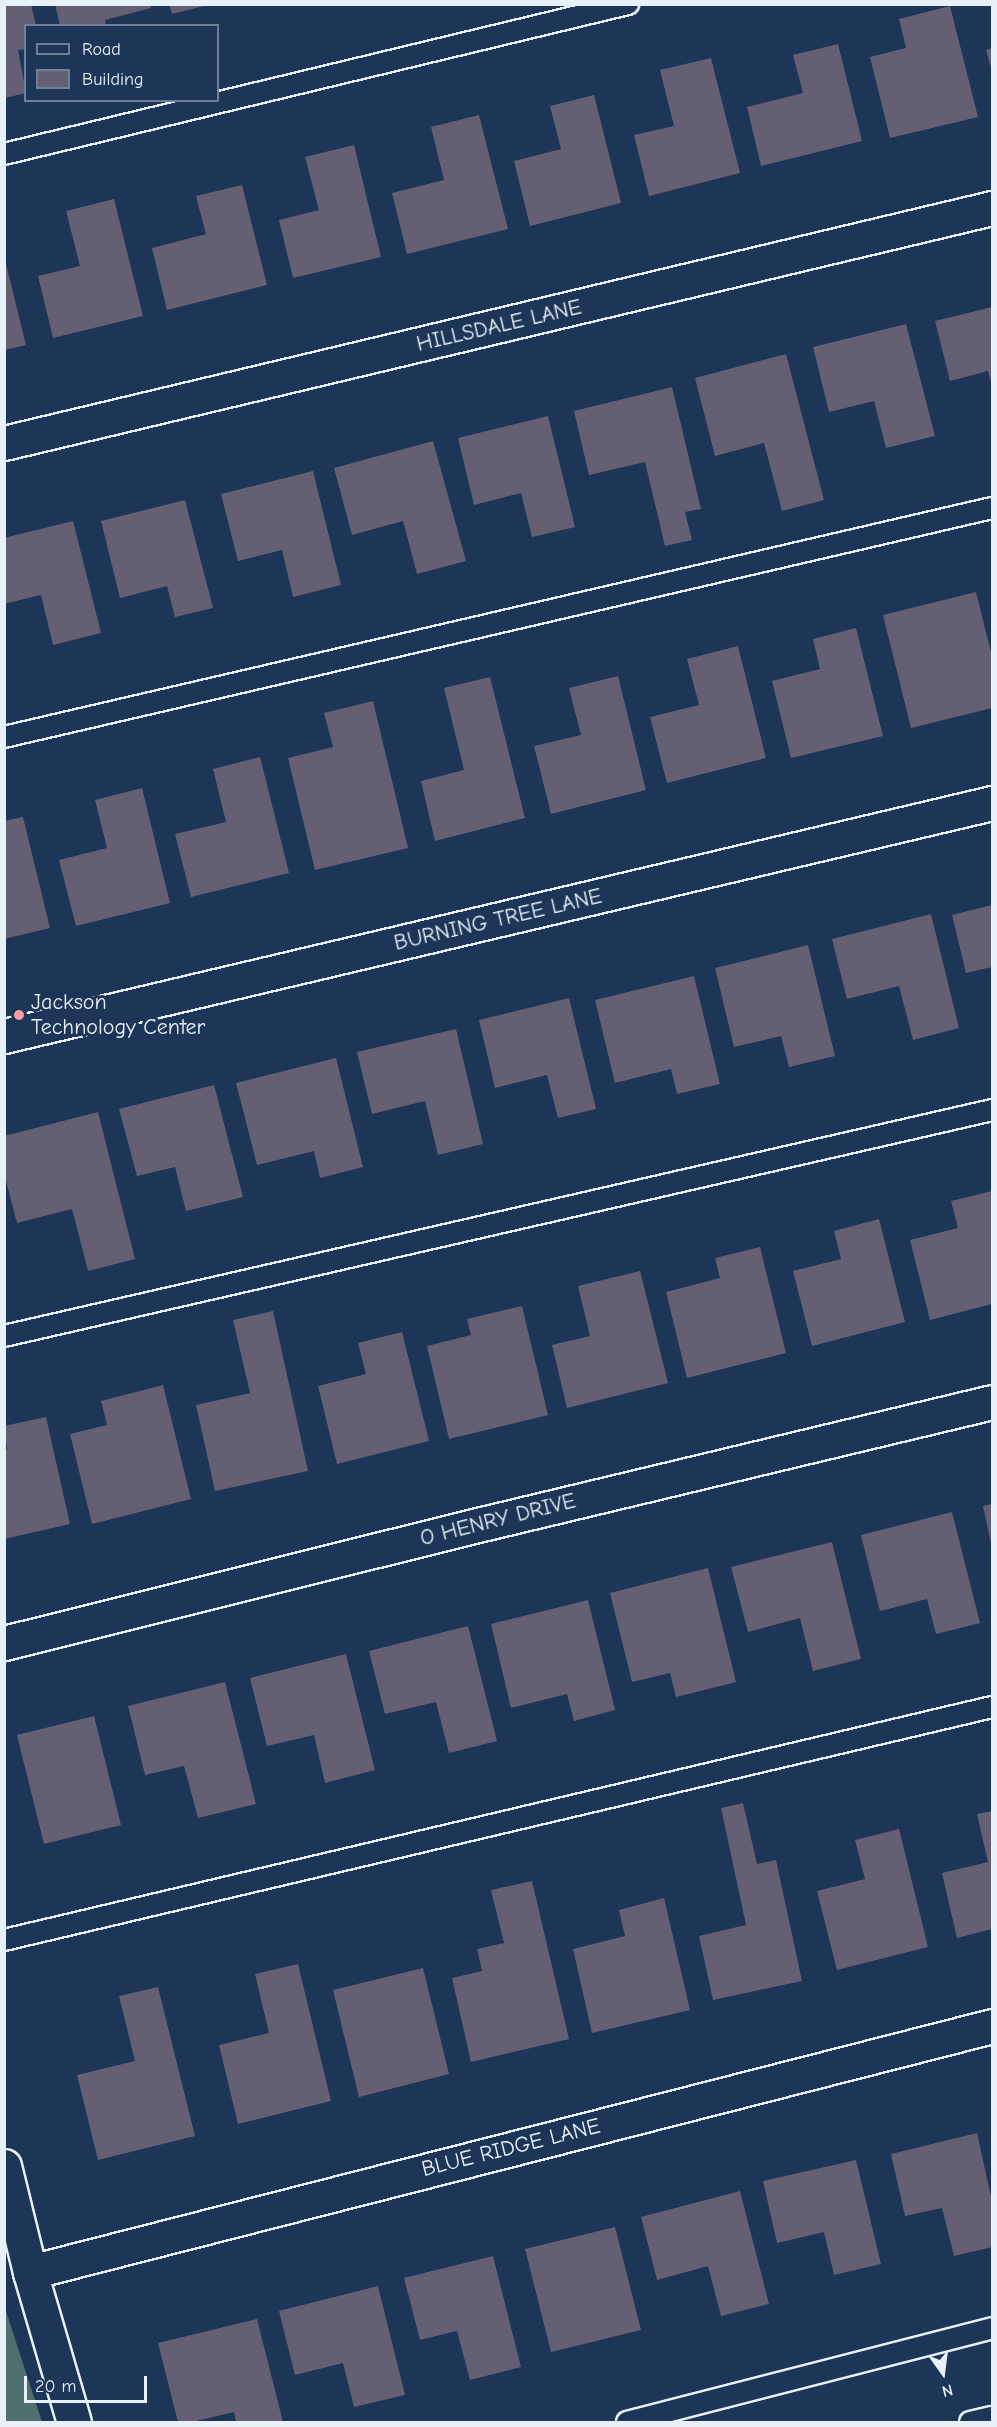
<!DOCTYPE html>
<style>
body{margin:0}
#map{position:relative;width:997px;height:2427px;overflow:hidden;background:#1d3557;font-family:"Comic Neue",sans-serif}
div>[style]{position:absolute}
.green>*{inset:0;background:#4f6f6e}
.building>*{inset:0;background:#645f73}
.roads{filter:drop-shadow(2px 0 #e8f1f8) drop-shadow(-2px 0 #e8f1f8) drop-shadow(0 2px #e8f1f8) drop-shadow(0 -2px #e8f1f8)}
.service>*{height:20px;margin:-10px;padding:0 10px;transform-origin:10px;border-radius:10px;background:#1d3557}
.minor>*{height:33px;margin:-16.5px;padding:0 16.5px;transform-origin:16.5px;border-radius:16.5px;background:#1d3557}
.dots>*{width:16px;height:16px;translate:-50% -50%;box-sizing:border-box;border:3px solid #1d3557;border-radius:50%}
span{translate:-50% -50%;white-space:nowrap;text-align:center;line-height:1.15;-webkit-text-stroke:6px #1d3557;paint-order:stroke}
.street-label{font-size:22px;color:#e8f1f8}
.poi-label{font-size:22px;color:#e8f1f8}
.left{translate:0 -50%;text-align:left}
.frame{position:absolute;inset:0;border:6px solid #e8f1f8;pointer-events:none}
.legend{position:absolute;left:24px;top:24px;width:195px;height:78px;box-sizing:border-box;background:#1d3557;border:2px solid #6e8097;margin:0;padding:8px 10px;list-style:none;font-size:18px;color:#e8f1f8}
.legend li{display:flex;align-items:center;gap:12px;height:30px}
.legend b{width:30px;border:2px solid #6e8097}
.north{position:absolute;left:913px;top:2343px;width:60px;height:60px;-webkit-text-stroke:4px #1d3557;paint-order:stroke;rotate:166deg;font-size:16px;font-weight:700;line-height:24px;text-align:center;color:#e8f1f8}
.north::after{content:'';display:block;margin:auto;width:21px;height:27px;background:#e8f1f8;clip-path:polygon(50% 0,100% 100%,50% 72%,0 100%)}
.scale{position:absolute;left:24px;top:2376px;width:123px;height:27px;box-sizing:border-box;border:3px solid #e8f1f8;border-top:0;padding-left:8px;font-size:18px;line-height:21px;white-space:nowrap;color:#e8f1f8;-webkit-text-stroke:4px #1d3557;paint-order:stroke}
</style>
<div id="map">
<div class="green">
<i style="clip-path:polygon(5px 2308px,42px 2422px,5px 2422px)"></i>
</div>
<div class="building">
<i style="clip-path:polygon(4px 4px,31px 4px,36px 26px,26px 26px,26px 49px,18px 50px,26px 93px,5px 98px)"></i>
<i style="clip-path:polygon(55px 4px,150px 4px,151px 8px,105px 20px,106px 26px,60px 26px)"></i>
<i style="clip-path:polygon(169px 4px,208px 4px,208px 5px,172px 14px)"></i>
<i style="clip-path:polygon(950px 6px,978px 117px,890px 138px,870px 57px,906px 48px,899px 19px)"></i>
<i style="clip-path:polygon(838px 44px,862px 141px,761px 166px,747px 107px,803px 93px,793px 55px)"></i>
<i style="clip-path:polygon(992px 48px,992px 71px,986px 50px)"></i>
<i style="clip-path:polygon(711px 58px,740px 173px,649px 196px,634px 135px,674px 126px,660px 70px)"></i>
<i style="clip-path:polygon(594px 95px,621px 203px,530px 226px,514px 161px,561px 149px,550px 106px)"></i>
<i style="clip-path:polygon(479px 115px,508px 229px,407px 254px,392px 193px,444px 180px,431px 127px)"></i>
<i style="clip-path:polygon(354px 145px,381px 257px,293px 278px,279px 220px,319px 210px,305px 157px)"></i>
<i style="clip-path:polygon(242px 185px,267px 285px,167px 310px,152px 248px,206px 234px,196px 196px)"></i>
<i style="clip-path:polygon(114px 199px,143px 316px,53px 338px,38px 276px,80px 266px,66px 211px)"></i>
<i style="clip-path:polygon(5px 260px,26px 345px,5px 350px)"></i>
<i style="clip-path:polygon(992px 307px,992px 385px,988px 371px,950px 381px,935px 321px)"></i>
<i style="clip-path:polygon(906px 324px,935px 436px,886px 448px,874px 401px,829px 412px,813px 347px)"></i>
<i style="clip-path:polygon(786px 354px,824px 500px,782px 511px,764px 443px,715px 456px,695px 378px)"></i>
<i style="clip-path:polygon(672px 387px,701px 509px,685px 512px,692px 540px,665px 546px,645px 462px,589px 475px,574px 411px)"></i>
<i style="clip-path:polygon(548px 416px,575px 527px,532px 537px,521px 493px,474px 505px,458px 438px)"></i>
<i style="clip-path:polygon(433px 441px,466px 561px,417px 574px,403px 521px,352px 535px,334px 468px)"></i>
<i style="clip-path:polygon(313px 471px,341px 585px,293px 597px,282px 550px,238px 561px,221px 494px)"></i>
<i style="clip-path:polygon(185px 500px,213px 608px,175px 617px,167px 586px,120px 598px,101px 521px)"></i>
<i style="clip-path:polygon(73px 521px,101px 633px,53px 645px,41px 595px,4px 604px,4px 538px)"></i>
<i style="clip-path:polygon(976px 592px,992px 656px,992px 708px,911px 728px,883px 615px)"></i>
<i style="clip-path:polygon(856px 628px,883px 736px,791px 758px,772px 681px,820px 669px,813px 639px)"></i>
<i style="clip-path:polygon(738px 646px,766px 758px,667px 783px,650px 717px,699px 705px,687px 659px)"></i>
<i style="clip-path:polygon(618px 676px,646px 790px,551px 814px,534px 746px,581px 735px,569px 688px)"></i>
<i style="clip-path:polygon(490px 677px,525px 818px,435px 841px,421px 781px,464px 770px,444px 688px)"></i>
<i style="clip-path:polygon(373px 701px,408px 848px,315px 870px,288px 758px,333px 747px,324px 713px)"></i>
<i style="clip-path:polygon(260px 757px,289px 873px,191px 897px,175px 834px,226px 822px,213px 769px)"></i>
<i style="clip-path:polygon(142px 788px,170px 903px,76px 926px,59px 860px,107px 848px,95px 800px)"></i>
<i style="clip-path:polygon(23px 817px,50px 928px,4px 939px,4px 821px)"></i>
<i style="clip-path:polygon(992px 905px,992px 967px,966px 973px,952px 915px)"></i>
<i style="clip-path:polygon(931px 914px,959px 1028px,913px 1040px,899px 986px,847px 999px,832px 939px)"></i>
<i style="clip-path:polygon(808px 945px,835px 1056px,789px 1067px,781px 1036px,734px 1047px,715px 968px)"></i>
<i style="clip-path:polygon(694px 976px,720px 1084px,677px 1094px,671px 1069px,615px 1083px,595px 1000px)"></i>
<i style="clip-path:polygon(569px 998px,596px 1109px,558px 1118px,547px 1075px,495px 1088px,479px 1020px)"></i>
<i style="clip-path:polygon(456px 1029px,483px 1144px,438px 1155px,425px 1101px,372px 1114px,357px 1052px)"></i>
<i style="clip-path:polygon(336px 1058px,363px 1167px,320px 1178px,314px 1151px,257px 1165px,236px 1083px)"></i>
<i style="clip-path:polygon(214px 1085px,243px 1197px,186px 1211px,175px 1167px,137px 1176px,119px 1109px)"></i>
<i style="clip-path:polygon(98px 1112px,135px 1259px,88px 1271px,72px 1209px,17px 1223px,4px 1173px,4px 1136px)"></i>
<i style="clip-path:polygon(992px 1191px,992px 1304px,930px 1320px,910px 1240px,958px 1228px,951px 1201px)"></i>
<i style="clip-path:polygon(879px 1219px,905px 1322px,812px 1346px,793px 1271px,841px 1259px,834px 1231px)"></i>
<i style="clip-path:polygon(760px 1247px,786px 1353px,687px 1378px,666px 1292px,720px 1278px,715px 1258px)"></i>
<i style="clip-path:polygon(640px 1271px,668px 1383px,567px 1408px,552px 1345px,590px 1336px,578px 1286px)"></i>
<i style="clip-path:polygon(522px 1306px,548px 1415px,449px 1439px,427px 1346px,471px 1335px,467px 1319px)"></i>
<i style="clip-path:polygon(273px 1311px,308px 1471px,215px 1491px,196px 1405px,250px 1393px,233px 1320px)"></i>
<i style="clip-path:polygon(402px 1332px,429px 1441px,337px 1464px,318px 1386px,366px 1374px,358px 1343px)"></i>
<i style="clip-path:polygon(163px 1385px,191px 1499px,92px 1524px,70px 1434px,107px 1425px,101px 1401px)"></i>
<i style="clip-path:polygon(46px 1417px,70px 1524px,4px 1539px,4px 1450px,7px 1449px,4px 1426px)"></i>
<i style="clip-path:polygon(992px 1504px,992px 1547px,983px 1506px)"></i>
<i style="clip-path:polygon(952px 1512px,980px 1623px,936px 1634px,927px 1599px,880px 1611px,861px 1535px)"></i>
<i style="clip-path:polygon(832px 1542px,861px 1659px,813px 1671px,800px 1618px,748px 1632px,731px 1567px)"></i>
<i style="clip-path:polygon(708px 1568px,736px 1682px,676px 1697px,670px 1673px,632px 1682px,610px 1593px)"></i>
<i style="clip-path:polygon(588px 1600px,615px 1710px,574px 1721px,567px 1694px,511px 1708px,491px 1624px)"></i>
<i style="clip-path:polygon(468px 1626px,497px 1741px,449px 1753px,436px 1702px,385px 1714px,369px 1651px)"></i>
<i style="clip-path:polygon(346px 1654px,375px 1770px,325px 1783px,314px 1735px,267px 1746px,250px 1678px)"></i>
<i style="clip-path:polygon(225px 1682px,256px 1804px,198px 1818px,184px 1766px,145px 1775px,128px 1706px)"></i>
<i style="clip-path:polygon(94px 1716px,121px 1825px,44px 1844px,17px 1735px)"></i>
<i style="clip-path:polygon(743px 1803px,757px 1864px,776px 1860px,802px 1981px,713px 2000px,699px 1936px,746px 1925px,721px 1808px)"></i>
<i style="clip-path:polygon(992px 1811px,992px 1929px,957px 1938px,942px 1873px,988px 1862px,977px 1814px)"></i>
<i style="clip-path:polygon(899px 1829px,928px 1947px,837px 1970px,817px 1891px,865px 1879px,855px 1840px)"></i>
<i style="clip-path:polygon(532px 1881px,569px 2039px,471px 2062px,452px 1978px,482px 1971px,477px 1949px,504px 1943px,491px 1890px)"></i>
<i style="clip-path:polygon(664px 1898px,690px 2010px,592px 2033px,573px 1949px,625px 1936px,619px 1910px)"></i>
<i style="clip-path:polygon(298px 1964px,331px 2101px,238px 2124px,219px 2045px,269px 2033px,255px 1974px)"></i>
<i style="clip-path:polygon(423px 1968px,449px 2074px,359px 2097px,333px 1990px)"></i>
<i style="clip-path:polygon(158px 1987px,195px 2136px,98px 2160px,77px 2075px,135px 2061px,119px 1996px)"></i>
<i style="clip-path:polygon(977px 2133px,992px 2201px,992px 2247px,954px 2256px,942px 2208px,905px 2216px,891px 2154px)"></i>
<i style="clip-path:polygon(856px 2160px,881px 2264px,834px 2275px,824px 2232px,777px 2243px,763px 2181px)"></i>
<i style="clip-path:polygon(740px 2191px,769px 2304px,721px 2316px,708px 2266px,657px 2280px,641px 2217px)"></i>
<i style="clip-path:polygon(615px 2227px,641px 2330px,551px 2352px,525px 2249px)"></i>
<i style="clip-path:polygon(493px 2256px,521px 2367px,470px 2380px,457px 2331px,420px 2340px,404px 2278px)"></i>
<i style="clip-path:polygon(378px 2286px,405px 2395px,354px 2407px,343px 2363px,295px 2375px,279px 2311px)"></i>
<i style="clip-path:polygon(257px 2319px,283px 2422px,236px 2422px,234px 2412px,192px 2422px,178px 2422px,158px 2343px)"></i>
</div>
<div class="roads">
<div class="service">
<i style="left:4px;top:154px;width:642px;rotate:-13.52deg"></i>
<i style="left:4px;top:737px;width:1014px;rotate:-13.05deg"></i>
<i style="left:4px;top:1336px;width:1014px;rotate:-12.88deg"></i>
<i style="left:4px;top:1940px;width:1015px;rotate:-13.27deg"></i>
<i style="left:627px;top:2422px;width:377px;rotate:-14.4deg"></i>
<i style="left:970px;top:2422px;width:23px;rotate:-13deg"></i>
</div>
<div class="minor">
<i style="left:4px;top:443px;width:1016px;rotate:-13.38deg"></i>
<i style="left:4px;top:1036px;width:1015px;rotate:-13.27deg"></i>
<i style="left:4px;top:1643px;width:493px;rotate:-14deg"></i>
<i style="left:482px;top:1524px;width:524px;rotate:-13.45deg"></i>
<i style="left:4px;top:2166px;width:109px;rotate:76.2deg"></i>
<i style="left:30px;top:2272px;width:156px;rotate:73.7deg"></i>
<i style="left:30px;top:2272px;width:993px;rotate:-14.34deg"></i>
</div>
</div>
<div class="dots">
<i style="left:19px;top:1015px;background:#ff9aa2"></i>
</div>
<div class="street-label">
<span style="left:499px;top:326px;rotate:-13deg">HILLSDALE LANE</span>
<span style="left:498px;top:920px;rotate:-13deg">BURNING TREE LANE</span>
<span style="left:498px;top:1520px;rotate:-14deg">O HENRY DRIVE</span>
<span style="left:511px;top:2148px;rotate:-14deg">BLUE RIDGE LANE</span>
</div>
<div class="poi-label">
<span class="left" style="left:31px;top:1015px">Jackson<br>Technology Center</span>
</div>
<div class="frame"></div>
<ul class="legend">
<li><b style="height:8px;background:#1d3557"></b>Road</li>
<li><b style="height:16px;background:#645f73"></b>Building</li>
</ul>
<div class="north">N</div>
<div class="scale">20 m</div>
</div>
